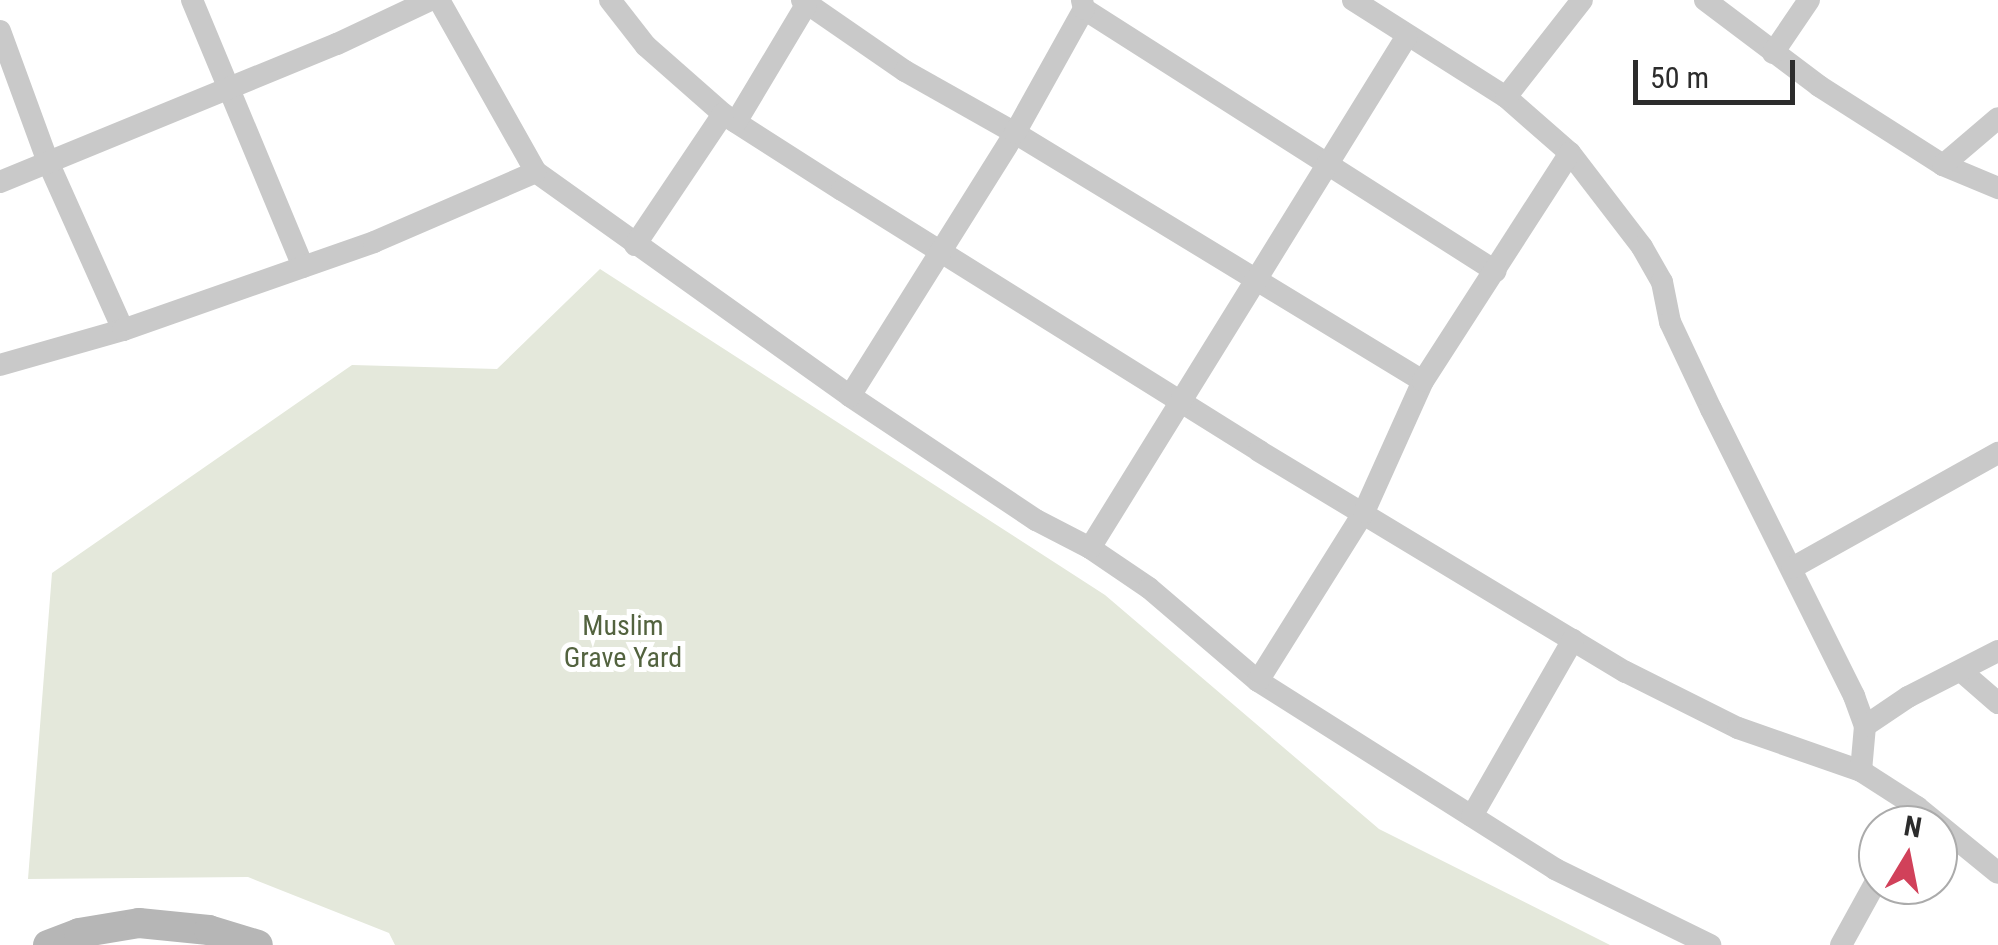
<!DOCTYPE html>
<style>
body{margin:0}
#map{position:relative;width:1998px;height:945px;overflow:hidden;background:#fff;font-family:"Roboto Condensed",sans-serif}
div>[style]{position:absolute}
.green>*{inset:0;background:#e4e8db}
.street>*{height:22px;margin:-11px;padding:0 11px;transform-origin:11px;border-radius:11px;background:#c9c9c9}
.secondary>*{height:30px;margin:-15px;padding:0 15px;transform-origin:15px;border-radius:15px;background:#b6b6b6}
span{translate:-50% -50%;white-space:nowrap;text-align:center;line-height:1.15;-webkit-text-stroke:10px #fff;paint-order:stroke}
.park-label{font-size:28px;color:#53633f}
.north{position:absolute;left:1858px;top:805px;width:100px;height:100px;box-sizing:border-box;background:#fff;border:2px solid #ababab;border-radius:50%;rotate:10deg;font-size:28px;font-weight:700;line-height:40px;text-align:center;color:#2c2c2c}
.north::after{content:'';display:block;margin:auto;width:35px;height:45px;background:#d1415a;clip-path:polygon(50% 0,100% 100%,50% 72%,0 100%)}
.scale{position:absolute;left:1633px;top:60px;width:162px;height:45px;box-sizing:border-box;border:5px solid #2c2c2c;border-top:0;padding-left:12px;font-size:30px;line-height:35px;white-space:nowrap;color:#2c2c2c;-webkit-text-stroke:8px #fff;paint-order:stroke}
</style>
<div id="map">
<div class="green">
<i style="clip-path:polygon(600px 269px,1105px 595px,1379px 829px,1610px 945px,395px 945px,389px 933px,248px 877px,28px 879px,52px 573px,352px 365px,497px 369px)"></i>
</div>
<div class="street">
<i style="left:192px;top:0;width:289px;rotate:67.4deg"></i>
<i style="left:439px;top:0;width:197px;rotate:60.6deg"></i>
<i style="left:536px;top:172px;width:386px;rotate:35.5deg"></i>
<i style="left:850px;top:396px;width:224px;rotate:33.7deg"></i>
<i style="left:1036px;top:520px;width:61px;rotate:27.4deg"></i>
<i style="left:1090px;top:548px;width:71px;rotate:34.1deg"></i>
<i style="left:1149px;top:588px;width:143px;rotate:40.5deg"></i>
<i style="left:1258px;top:681px;width:352px;rotate:32.3deg"></i>
<i style="left:1555px;top:869px;width:173px;rotate:26.1deg"></i>
<i style="left:610px;top:0;width:58px;rotate:52deg"></i>
<i style="left:646px;top:46px;width:103px;rotate:41.4deg"></i>
<i style="left:723px;top:114px;width:141px;rotate:32.6deg"></i>
<i style="left:842px;top:190px;width:492px;rotate:32deg"></i>
<i style="left:1259px;top:451px;width:428px;rotate:31.1deg"></i>
<i style="left:1626px;top:672px;width:125px;rotate:26.6deg"></i>
<i style="left:1738px;top:728px;width:130px;rotate:19.3deg"></i>
<i style="left:1861px;top:771px;width:67px;rotate:32.7deg"></i>
<i style="left:1917px;top:807px;width:104px;rotate:39.2deg"></i>
<i style="left:802px;top:0;width:125px;rotate:34.6deg"></i>
<i style="left:905px;top:71px;width:126px;rotate:29.4deg"></i>
<i style="left:1015px;top:133px;width:477px;rotate:31.3deg"></i>
<i style="left:1353px;top:0;width:181px;rotate:32.4deg"></i>
<i style="left:1506px;top:97px;width:85px;rotate:41.2deg"></i>
<i style="left:1570px;top:153px;width:118px;rotate:52.5deg"></i>
<i style="left:1642px;top:247px;width:40px;rotate:60.3deg"></i>
<i style="left:1662px;top:282px;width:41px;rotate:78.7deg"></i>
<i style="left:1670px;top:322px;width:96px;rotate:64.8deg"></i>
<i style="left:1711px;top:409px;width:321px;rotate:63.5deg"></i>
<i style="left:1854px;top:696px;width:32px;rotate:70deg"></i>
<i style="left:1865px;top:726px;width:45px;rotate:95.1deg"></i>
<i style="left:1705px;top:0;width:143px;rotate:37deg"></i>
<i style="left:1819px;top:86px;width:147px;rotate:32.5deg"></i>
<i style="left:1943px;top:165px;width:60px;rotate:22.7deg"></i>
<i style="left:1084px;top:9px;width:488px;rotate:32.5deg"></i>
<i style="left:0;top:31px;width:140px;rotate:69.9deg"></i>
<i style="left:48px;top:162px;width:184px;rotate:65.9deg"></i>
<i style="left:1773px;top:53px;width:64px;rotate:-55.8deg"></i>
<i style="left:1506px;top:97px;width:123px;rotate:-51.9deg"></i>
<i style="left:736px;top:122px;width:136px;rotate:-59.1deg"></i>
<i style="left:1943px;top:165px;width:72px;rotate:-40.5deg"></i>
<i style="left:0;top:182px;width:364px;rotate:-22.3deg"></i>
<i style="left:337px;top:44px;width:103px;rotate:-25.3deg"></i>
<i style="left:635px;top:245px;width:158px;rotate:-56.1deg"></i>
<i style="left:0;top:365px;width:128px;rotate:-15.9deg"></i>
<i style="left:123px;top:330px;width:266px;rotate:-19.3deg"></i>
<i style="left:374px;top:242px;width:176px;rotate:-23.4deg"></i>
<i style="left:850px;top:396px;width:310px;rotate:-57.9deg"></i>
<i style="left:1015px;top:133px;width:142px;rotate:-60.9deg"></i>
<i style="left:1084px;top:9px;width:9px;rotate:-103deg"></i>
<i style="left:1090px;top:548px;width:602px;rotate:-58.24deg"></i>
<i style="left:1792px;top:568px;width:236px;rotate:-29.2deg"></i>
<i style="left:1961px;top:671px;width:49px;rotate:40.9deg"></i>
<i style="left:1258px;top:681px;width:199px;rotate:-57.9deg"></i>
<i style="left:1364px;top:512px;width:144px;rotate:-65.8deg"></i>
<i style="left:1423px;top:381px;width:271px;rotate:-57.2deg"></i>
<i style="left:1865px;top:726px;width:52px;rotate:-34deg"></i>
<i style="left:1908px;top:697px;width:101px;rotate:-27.1deg"></i>
<i style="left:1472px;top:816px;width:203px;rotate:-60.2deg"></i>
<i style="left:1841px;top:945px;width:77px;rotate:-61.1deg"></i>
</div>
<div class="secondary">
<i style="left:48px;top:945px;width:33px;rotate:-21deg"></i>
<i style="left:79px;top:933px;width:61px;rotate:-9.5deg"></i>
<i style="left:139px;top:923px;width:70px;rotate:5.7deg"></i>
<i style="left:209px;top:930px;width:51px;rotate:17deg"></i>
</div>
<div class="park-label">
<span style="left:623px;top:642px">Muslim<br>Grave Yard</span>
</div>
<div class="north">N</div>
<div class="scale">50 m</div>
</div>
